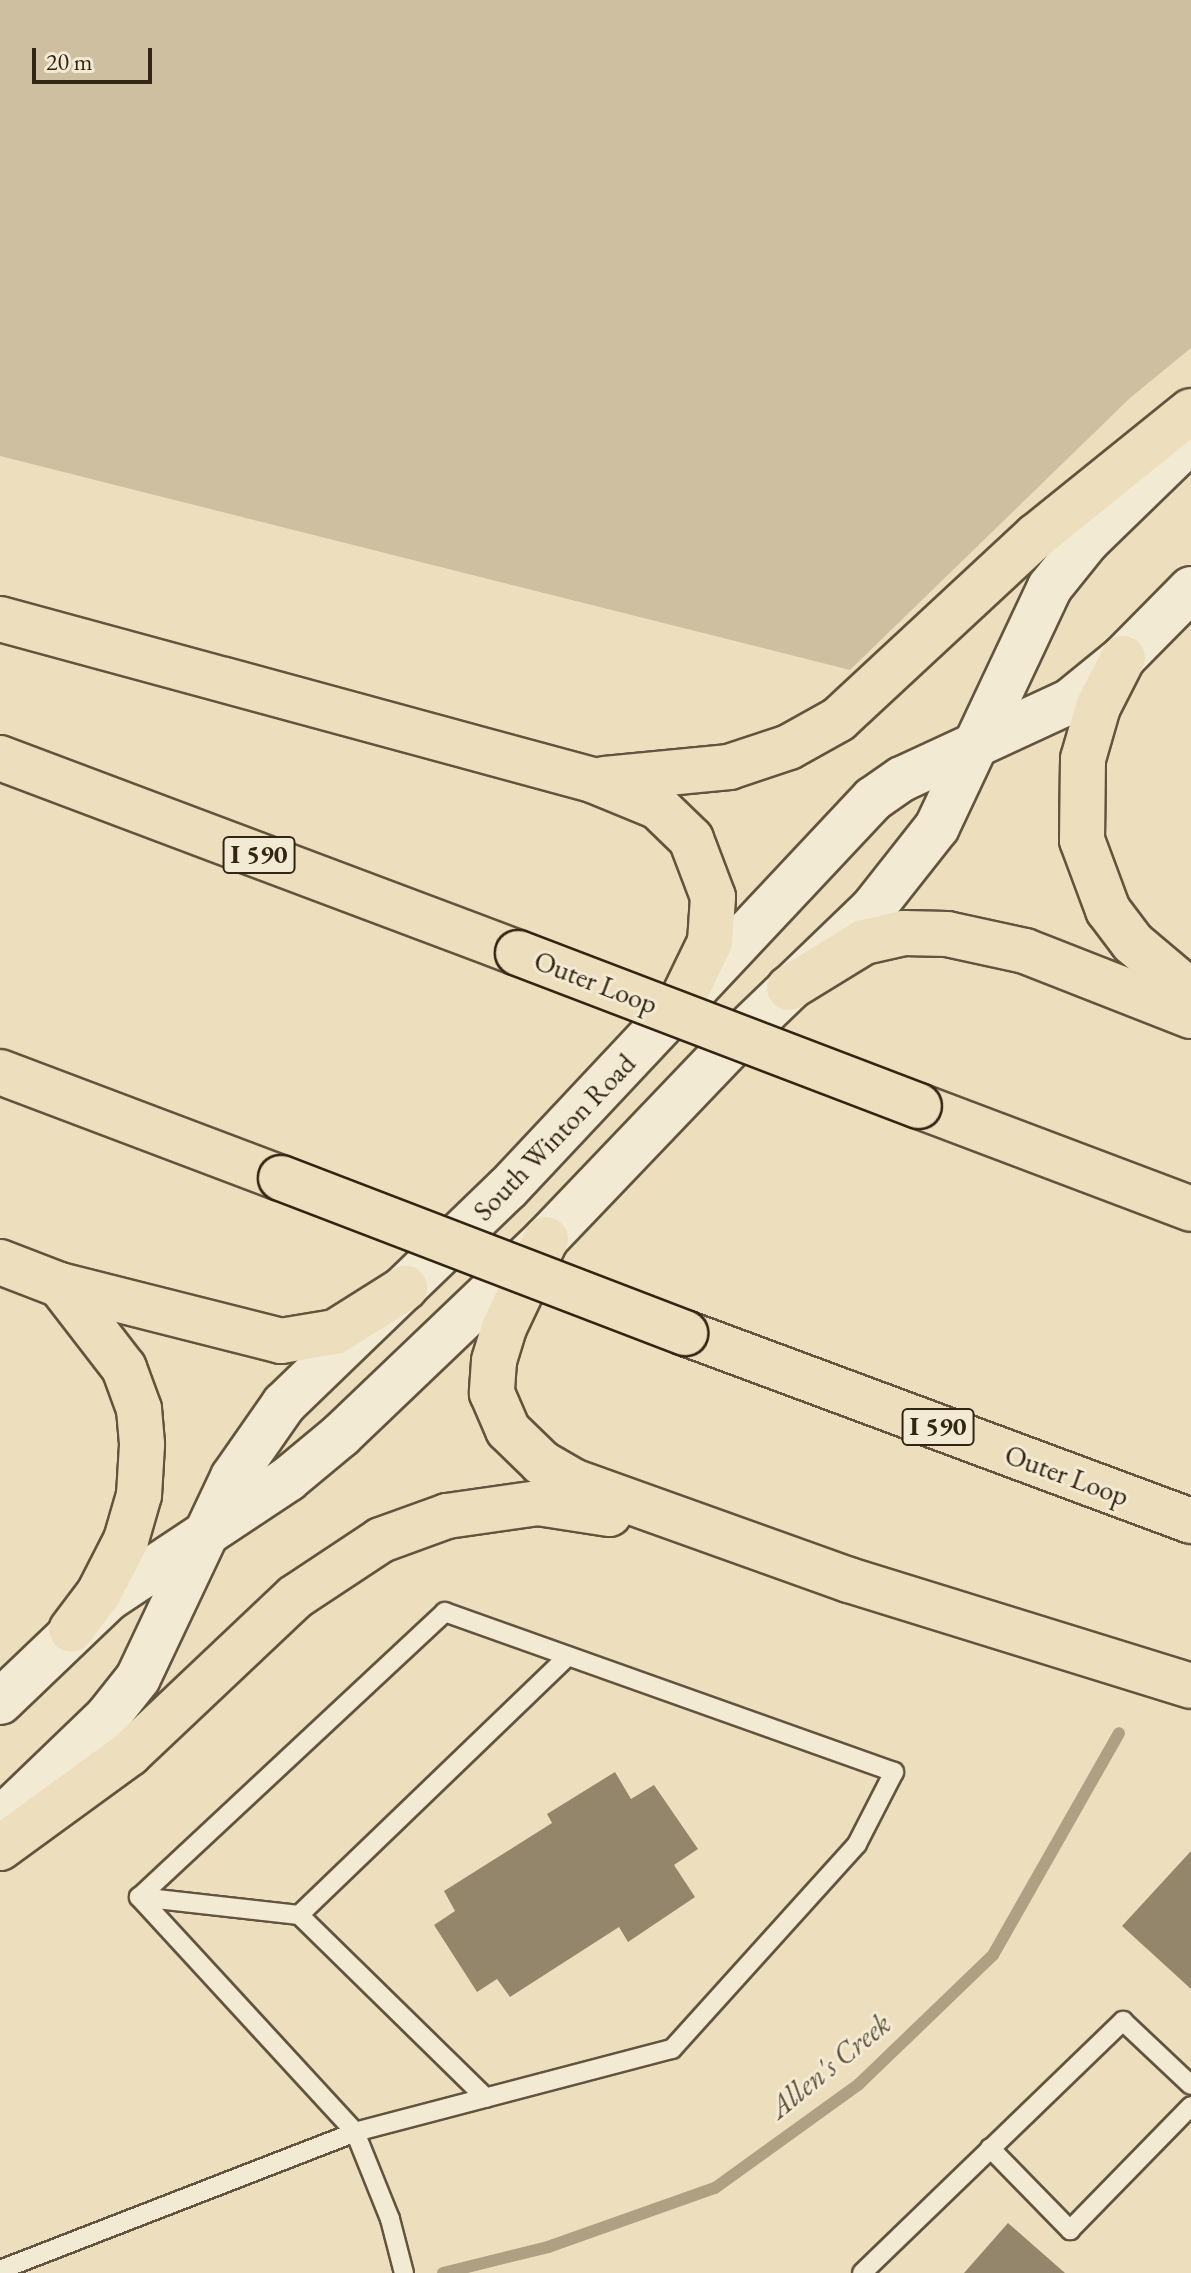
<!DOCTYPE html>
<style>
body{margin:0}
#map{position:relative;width:1191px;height:2273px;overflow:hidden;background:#eddfbd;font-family:"EB Garamond",serif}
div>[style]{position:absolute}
.green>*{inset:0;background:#cdbfa0}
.stream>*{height:12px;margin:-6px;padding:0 6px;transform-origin:6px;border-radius:6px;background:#aea083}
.building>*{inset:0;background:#94866b}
.roads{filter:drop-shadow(2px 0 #62543e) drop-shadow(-2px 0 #62543e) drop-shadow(0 2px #62543e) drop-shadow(0 -2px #62543e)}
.lane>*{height:18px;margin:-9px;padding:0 9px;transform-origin:9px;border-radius:9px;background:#f3ead4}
.secondary>*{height:44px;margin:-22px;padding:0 22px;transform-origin:22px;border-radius:22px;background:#f3ead4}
.highway>*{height:44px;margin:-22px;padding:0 22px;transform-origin:22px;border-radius:22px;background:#eddfbd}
.bridges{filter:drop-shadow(2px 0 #332513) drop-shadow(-2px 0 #332513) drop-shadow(0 2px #332513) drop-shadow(0 -2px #332513)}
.highway-bridge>*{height:44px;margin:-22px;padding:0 22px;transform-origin:22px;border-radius:22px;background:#eddfbd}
span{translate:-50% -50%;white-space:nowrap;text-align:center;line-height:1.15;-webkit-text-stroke:6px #f3ead4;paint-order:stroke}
.shield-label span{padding:2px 6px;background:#f3ead4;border:2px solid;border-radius:6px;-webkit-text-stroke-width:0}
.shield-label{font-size:26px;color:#332513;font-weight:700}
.street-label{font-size:28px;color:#332513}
.water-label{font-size:30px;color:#5e503a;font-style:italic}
.scale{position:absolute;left:32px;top:48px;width:120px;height:36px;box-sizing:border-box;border:4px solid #332513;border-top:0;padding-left:10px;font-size:24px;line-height:28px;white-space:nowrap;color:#332513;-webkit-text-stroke:6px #f3ead4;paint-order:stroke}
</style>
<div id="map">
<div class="green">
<i style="clip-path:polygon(0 0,1191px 0,1191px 348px,1130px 398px,850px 670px,0 456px)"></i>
</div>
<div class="stream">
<i style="left:443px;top:2273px;width:108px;rotate:-13.9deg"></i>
<i style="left:548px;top:2247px;width:177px;rotate:-19.5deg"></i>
<i style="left:715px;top:2188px;width:178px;rotate:-35.8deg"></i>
<i style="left:859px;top:2084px;width:186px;rotate:-43.9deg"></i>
<i style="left:993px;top:1955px;width:255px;rotate:-60.4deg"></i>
</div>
<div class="building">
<i style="clip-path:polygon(615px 1772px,631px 1799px,654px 1785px,698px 1849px,674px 1865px,695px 1897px,628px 1942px,619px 1927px,510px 1997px,497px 1979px,477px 1992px,434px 1925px,455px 1911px,444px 1891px,552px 1823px,547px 1814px)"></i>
<i style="clip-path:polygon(1191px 1851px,1191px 1989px,1122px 1926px)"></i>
<i style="clip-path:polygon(1008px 2223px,1065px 2273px,964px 2273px)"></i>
</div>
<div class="roads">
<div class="lane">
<i style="left:139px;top:1897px;width:161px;rotate:6.4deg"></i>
<i style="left:486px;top:2098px;width:262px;rotate:-135.6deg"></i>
<i style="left:299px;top:1915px;width:373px;rotate:-43.9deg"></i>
<i style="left:990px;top:2148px;width:115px;rotate:45.7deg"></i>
<i style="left:1070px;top:2230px;width:173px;rotate:-45.7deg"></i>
<i style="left:0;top:2270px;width:381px;rotate:-21.2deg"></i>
<i style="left:355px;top:2132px;width:328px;rotate:-14.7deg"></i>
<i style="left:672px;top:2049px;width:276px;rotate:-47.9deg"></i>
<i style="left:857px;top:1844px;width:81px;rotate:-62.8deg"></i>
<i style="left:894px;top:1772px;width:477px;rotate:-160.4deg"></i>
<i style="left:445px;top:1612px;width:418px;rotate:137deg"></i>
<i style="left:139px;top:1897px;width:319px;rotate:47.4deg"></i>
<i style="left:355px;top:2132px;width:94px;rotate:68.1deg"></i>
<i style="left:390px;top:2219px;width:56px;rotate:75.5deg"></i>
<i style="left:862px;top:2273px;width:363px;rotate:-44deg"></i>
<i style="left:1123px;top:2021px;width:93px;rotate:43.3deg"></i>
</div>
<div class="secondary">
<i style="left:0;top:1702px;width:151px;rotate:-43.7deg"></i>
<i style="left:109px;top:1598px;width:215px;rotate:-33.6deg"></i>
<i style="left:288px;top:1479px;width:69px;rotate:-39.7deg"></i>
<i style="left:341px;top:1435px;width:284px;rotate:-43.7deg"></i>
<i style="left:546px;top:1239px;width:274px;rotate:-46.3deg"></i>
<i style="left:735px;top:1041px;width:192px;rotate:-43.9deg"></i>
<i style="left:873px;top:908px;width:103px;rotate:-51.7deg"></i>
<i style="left:937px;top:827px;width:265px;rotate:-64.8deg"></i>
<i style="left:1050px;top:587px;width:59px;rotate:-51.2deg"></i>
<i style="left:1087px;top:541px;width:145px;rotate:-44.2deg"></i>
<i style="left:0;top:1820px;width:150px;rotate:-43.9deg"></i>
<i style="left:108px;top:1716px;width:48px;rotate:-51.7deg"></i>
<i style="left:138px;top:1678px;width:222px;rotate:-64.7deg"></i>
<i style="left:233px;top:1477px;width:89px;rotate:-55.1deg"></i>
<i style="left:284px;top:1404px;width:310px;rotate:-44deg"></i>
<i style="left:507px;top:1189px;width:535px;rotate:-46.82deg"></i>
<i style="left:873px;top:799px;width:35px;rotate:-35deg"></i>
<i style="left:902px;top:779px;width:184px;rotate:-24.8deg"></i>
<i style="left:1069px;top:702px;width:70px;rotate:-39.2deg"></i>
<i style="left:1123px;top:658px;width:97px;rotate:-45.4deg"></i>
</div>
<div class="highway">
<i style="left:0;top:619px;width:614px;rotate:15.21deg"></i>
<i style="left:592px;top:780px;width:71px;rotate:22.2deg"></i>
<i style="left:658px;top:807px;width:46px;rotate:44.1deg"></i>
<i style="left:691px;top:839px;width:62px;rotate:69.2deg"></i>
<i style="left:713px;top:897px;width:45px;rotate:93.8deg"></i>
<i style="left:710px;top:942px;width:64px;rotate:115.8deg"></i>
<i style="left:1123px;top:658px;width:55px;rotate:117deg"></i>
<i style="left:1098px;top:707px;width:54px;rotate:106.1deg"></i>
<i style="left:1083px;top:759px;width:81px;rotate:90.7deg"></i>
<i style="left:1082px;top:840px;width:75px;rotate:69.6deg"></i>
<i style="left:1108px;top:910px;width:41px;rotate:52.9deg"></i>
<i style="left:1133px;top:943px;width:76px;rotate:40.2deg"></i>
<i style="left:0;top:758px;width:553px;rotate:20.63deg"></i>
<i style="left:605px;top:779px;width:125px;rotate:-5.5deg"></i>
<i style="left:729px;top:767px;width:63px;rotate:-18.4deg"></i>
<i style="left:789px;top:747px;width:57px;rotate:-29.2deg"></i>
<i style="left:839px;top:719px;width:269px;rotate:-42.9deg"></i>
<i style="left:1036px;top:536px;width:199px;rotate:-38.9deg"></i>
<i style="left:789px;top:988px;width:88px;rotate:-31.5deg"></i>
<i style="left:864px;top:942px;width:41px;rotate:-12.7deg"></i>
<i style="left:904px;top:933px;width:43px;rotate:1.3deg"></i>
<i style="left:947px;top:934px;width:80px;rotate:12.3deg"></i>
<i style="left:1025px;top:951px;width:178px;rotate:21.4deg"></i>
<i style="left:0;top:1072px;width:300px;rotate:20.7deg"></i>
<i style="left:919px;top:1106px;width:291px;rotate:20.7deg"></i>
<i style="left:546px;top:1239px;width:98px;rotate:115.3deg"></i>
<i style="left:504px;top:1328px;width:34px;rotate:107deg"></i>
<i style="left:494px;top:1361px;width:32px;rotate:94deg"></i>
<i style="left:492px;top:1393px;width:40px;rotate:66.6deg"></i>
<i style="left:508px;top:1430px;width:47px;rotate:44.1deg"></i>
<i style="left:542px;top:1463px;width:38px;rotate:30deg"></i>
<i style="left:575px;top:1482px;width:291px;rotate:19.7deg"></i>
<i style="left:849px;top:1580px;width:358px;rotate:17.2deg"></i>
<i style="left:0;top:1262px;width:64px;rotate:21deg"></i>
<i style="left:60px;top:1285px;width:228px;rotate:14.2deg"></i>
<i style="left:281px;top:1341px;width:55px;rotate:-9.5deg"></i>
<i style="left:335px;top:1332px;width:83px;rotate:-32.2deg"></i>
<i style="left:60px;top:1285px;width:105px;rotate:52.4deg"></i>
<i style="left:124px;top:1368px;width:44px;rotate:69.9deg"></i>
<i style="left:139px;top:1409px;width:36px;rotate:85deg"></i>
<i style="left:142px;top:1445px;width:50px;rotate:93.4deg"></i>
<i style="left:139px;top:1495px;width:47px;rotate:106.1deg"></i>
<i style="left:126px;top:1540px;width:59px;rotate:117deg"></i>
<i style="left:99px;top:1593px;width:46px;rotate:127.1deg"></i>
<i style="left:685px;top:1333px;width:540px;rotate:20.38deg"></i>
<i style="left:0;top:1848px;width:160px;rotate:-36.1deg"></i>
<i style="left:129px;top:1754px;width:228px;rotate:-43.4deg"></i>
<i style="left:295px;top:1597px;width:103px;rotate:-33.5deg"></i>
<i style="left:381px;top:1540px;width:70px;rotate:-20deg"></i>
<i style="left:447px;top:1516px;width:92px;rotate:-8.1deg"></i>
<i style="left:538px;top:1503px;width:72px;rotate:8.8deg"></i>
</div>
</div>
<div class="bridges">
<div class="highway-bridge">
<i style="left:518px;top:953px;width:429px;rotate:20.9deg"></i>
<i style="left:281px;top:1178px;width:433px;rotate:21deg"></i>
</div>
</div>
<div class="shield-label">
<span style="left:259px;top:855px">I 590</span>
<span style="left:938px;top:1427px">I 590</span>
</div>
<div class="street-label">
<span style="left:596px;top:982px;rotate:21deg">Outer Loop</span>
<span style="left:554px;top:1137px;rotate:-46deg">South Winton Road</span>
<span style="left:1067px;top:1475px;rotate:20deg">Outer Loop</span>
</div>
<div class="water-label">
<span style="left:830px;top:2066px;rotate:-39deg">Allen's Creek</span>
</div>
<div class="scale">20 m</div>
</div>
